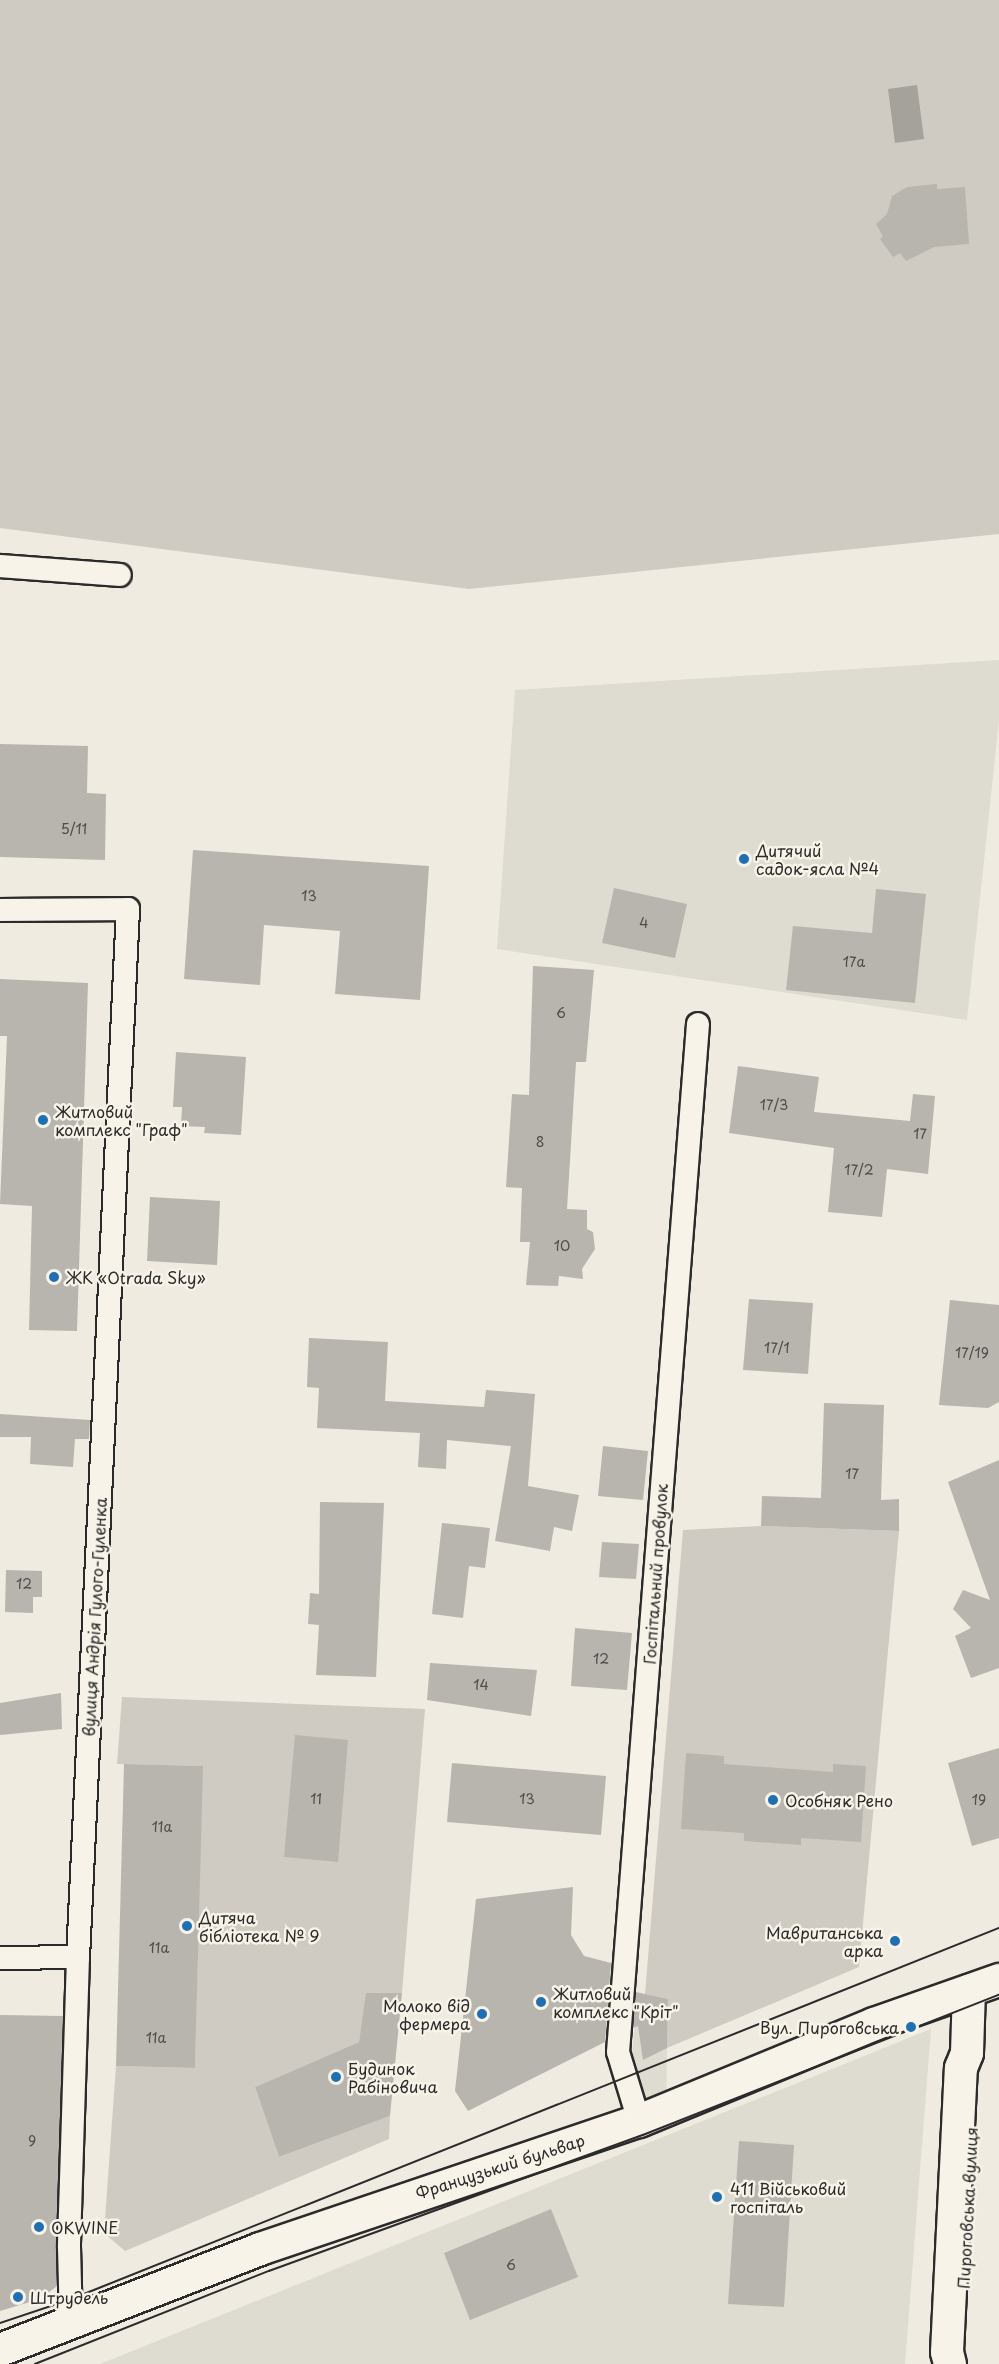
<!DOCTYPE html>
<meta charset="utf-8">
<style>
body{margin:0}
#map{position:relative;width:999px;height:2364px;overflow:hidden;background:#efebe0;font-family:"Playpen Sans",sans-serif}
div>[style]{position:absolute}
.built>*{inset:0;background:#dedbd1}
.green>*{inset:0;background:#cfcbc2}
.water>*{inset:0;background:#a4a29a}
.building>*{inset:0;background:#b8b5ae}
.roads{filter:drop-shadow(2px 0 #2b2b2b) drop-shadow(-2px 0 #2b2b2b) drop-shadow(0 2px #2b2b2b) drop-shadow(0 -2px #2b2b2b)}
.street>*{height:22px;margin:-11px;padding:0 11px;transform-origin:11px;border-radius:11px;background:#f7f3e8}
.secondary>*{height:32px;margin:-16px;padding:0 16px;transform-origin:16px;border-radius:16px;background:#f7f3e8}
.tram>*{height:1.5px;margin:-0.75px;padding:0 0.75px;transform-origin:0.75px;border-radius:0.75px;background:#2b2b2b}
.dots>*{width:16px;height:16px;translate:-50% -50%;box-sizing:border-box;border:3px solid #f7f3e8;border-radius:50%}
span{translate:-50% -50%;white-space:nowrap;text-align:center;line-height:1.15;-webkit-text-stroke:5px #f7f3e8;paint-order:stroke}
.number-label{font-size:14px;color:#4e4e4c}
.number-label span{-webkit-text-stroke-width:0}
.poi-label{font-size:16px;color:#2b2b2b}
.left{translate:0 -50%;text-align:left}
.right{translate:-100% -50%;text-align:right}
.street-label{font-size:16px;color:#2b2b2b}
</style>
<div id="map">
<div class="built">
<i style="clip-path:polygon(999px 660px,999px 720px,967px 1020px,497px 949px,515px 690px)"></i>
<i style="clip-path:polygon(638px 1993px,668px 1999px,666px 2106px,640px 2118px,632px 2054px)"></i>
<i style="clip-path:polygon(931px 2029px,905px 2364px,100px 2364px)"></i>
</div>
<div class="green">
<i style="clip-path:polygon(0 0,999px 0,999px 534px,469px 589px,0 528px)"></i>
<i style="clip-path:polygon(761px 1526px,899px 1531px,859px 1967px,667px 2048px,668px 1999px,645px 1994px,683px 1530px)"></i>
<i style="clip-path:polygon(122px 1697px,425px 1709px,402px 1993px,367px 1993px,359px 2042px,255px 2087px,279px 2157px,390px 2116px,389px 2139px,125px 2251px,104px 2233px,116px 2066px,195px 2068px,202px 1766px,117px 1764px)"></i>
</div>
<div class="water">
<i style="clip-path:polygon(917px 85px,924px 139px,895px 143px,888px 89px)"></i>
</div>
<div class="building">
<i style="clip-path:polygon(937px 184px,937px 189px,965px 187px,969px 244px,934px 247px,906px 261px,900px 253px,893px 257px,880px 239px,883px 236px,876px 224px,887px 214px,892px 196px,907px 187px)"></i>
<i style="clip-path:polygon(0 744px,88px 746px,87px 793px,106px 794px,105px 860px,0 857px)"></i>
<i style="clip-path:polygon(193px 850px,429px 866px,420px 1000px,335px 994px,340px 931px,264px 925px,260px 985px,184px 979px)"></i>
<i style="clip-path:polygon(614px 888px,687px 904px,675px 958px,602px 943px)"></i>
<i style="clip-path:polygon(876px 889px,926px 894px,915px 1003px,786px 990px,793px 926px,872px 933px)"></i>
<i style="clip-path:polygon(533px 966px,594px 970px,586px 1062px,576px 1062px,567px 1209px,587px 1210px,587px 1229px,593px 1232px,595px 1249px,582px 1269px,583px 1279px,559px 1276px,558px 1286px,526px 1285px,530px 1242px,520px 1242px,522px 1188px,506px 1187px,512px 1094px,529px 1095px)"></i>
<i style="clip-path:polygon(0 979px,88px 983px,77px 1331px,29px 1330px,32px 1206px,0 1204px,7px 1036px,0 1036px)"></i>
<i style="clip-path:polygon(176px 1052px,246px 1057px,241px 1135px,204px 1133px,205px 1127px,181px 1126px,182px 1107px,173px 1107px)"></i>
<i style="clip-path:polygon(738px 1066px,819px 1077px,814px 1112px,910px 1121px,913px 1094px,935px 1096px,928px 1174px,887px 1169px,882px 1217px,828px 1212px,834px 1148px,729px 1133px)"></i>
<i style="clip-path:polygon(150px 1197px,220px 1201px,217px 1265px,147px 1261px)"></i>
<i style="clip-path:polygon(749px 1299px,813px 1303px,808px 1374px,743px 1370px)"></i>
<i style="clip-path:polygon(950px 1300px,999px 1305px,999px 1402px,988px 1408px,939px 1405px)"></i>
<i style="clip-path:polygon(309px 1338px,388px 1342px,385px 1401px,484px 1407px,486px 1390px,535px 1394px,528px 1486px,579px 1495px,572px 1531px,554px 1527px,550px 1551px,495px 1541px,511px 1446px,447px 1440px,446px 1469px,418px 1467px,420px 1433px,317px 1428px,319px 1388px,307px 1387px)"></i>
<i style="clip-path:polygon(824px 1403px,884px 1405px,881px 1500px,899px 1499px,899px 1531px,761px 1526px,762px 1496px,821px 1498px)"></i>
<i style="clip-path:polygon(0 1414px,90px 1420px,89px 1439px,75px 1439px,73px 1467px,30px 1464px,31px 1437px,0 1437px)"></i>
<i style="clip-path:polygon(603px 1446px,648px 1451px,643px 1500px,598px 1496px)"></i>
<i style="clip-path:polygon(999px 1460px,999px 1668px,971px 1678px,955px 1636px,971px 1628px,953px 1609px,963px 1590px,990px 1600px,948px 1482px)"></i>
<i style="clip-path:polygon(320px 1502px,384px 1503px,376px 1677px,316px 1675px,319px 1625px,308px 1624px,310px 1593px,319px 1594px)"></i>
<i style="clip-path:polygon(442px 1523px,490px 1528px,485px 1568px,469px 1566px,463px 1618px,432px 1614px)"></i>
<i style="clip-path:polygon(602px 1542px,639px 1544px,636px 1579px,599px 1577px)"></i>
<i style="clip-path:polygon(6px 1570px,42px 1571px,42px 1597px,33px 1597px,33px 1613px,5px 1612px)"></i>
<i style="clip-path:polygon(575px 1628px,632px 1633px,627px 1690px,571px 1686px)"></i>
<i style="clip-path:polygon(430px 1663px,537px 1670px,531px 1716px,427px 1700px)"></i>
<i style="clip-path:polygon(61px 1693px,62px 1729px,0 1735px,0 1703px)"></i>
<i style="clip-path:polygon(295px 1735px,348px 1740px,338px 1862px,284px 1857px)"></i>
<i style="clip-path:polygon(999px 1748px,999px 1838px,972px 1846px,948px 1763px)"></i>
<i style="clip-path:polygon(686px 1753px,724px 1756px,724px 1764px,833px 1772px,833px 1764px,866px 1766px,861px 1842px,801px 1838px,801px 1845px,744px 1841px,744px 1833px,681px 1829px)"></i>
<i style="clip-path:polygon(452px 1763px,606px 1776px,601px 1835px,447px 1822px)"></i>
<i style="clip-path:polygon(124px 1764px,203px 1766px,195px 2068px,116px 2066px)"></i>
<i style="clip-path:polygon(573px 1887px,571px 1935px,584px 1956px,611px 1963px,605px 2042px,468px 2111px,455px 2091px,476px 1899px)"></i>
<i style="clip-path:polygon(636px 1992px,668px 1999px,667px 2048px,643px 2060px,638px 2026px,633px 2028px)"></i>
<i style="clip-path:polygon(366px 1993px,402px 1993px,390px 2116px,279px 2157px,255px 2087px,359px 2042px)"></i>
<i style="clip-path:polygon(0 2015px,63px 2016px,57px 2286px,40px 2299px,0 2311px)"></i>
<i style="clip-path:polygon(739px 2141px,794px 2145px,784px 2307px,728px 2304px)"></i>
<i style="clip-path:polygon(551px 2209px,578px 2277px,470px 2320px,444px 2253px)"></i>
</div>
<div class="roads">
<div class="street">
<i style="left:0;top:566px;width:120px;rotate:4.3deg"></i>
<i style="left:0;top:910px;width:128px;rotate:-0.4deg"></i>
<i style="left:128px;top:909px;width:1049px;rotate:92.73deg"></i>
<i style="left:78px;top:1957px;width:290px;rotate:91.8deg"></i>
<i style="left:69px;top:2247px;width:78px;rotate:88.5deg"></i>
<i style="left:0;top:1958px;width:78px;rotate:-0.7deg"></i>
<i style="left:639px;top:2121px;width:72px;rotate:-106.9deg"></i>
<i style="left:618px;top:2052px;width:1031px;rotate:-85.55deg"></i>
</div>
<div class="secondary">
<i style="left:0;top:2350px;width:279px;rotate:-21.2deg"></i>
<i style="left:260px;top:2249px;width:400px;rotate:-18.7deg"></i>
<i style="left:639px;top:2121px;width:254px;rotate:-22.4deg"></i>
<i style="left:874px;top:2024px;width:133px;rotate:-19.4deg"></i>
<i style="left:950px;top:2364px;width:12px;rotate:-104deg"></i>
<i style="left:947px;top:2352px;width:284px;rotate:-87.2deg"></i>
<i style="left:961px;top:2068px;width:16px;rotate:-68deg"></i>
<i style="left:967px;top:2053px;width:62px;rotate:-88.2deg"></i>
</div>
</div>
<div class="tram">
<i style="left:0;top:2323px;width:73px;rotate:-18.4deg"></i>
<i style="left:69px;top:2300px;width:1002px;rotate:-21.8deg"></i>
<i style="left:35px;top:2364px;width:252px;rotate:-21.7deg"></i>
<i style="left:269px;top:2271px;width:398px;rotate:-20deg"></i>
<i style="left:643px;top:2135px;width:383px;rotate:-21.5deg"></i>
</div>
<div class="dots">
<i style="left:744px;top:859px;background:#1f6fb2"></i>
<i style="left:43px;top:1120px;background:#1f6fb2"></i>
<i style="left:54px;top:1277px;background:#1f6fb2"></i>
<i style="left:773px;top:1800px;background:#1f6fb2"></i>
<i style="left:187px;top:1926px;background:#1f6fb2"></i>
<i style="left:895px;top:1941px;background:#1f6fb2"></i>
<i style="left:541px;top:2002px;background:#1f6fb2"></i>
<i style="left:482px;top:2014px;background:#1f6fb2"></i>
<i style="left:911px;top:2027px;background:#1f6fb2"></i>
<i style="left:336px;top:2077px;background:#1f6fb2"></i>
<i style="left:717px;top:2197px;background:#1f6fb2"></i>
<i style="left:39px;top:2227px;background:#1f6fb2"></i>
<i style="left:18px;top:2297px;background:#1f6fb2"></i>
</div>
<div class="number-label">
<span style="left:74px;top:829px">5/11</span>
<span style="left:309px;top:896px">13</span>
<span style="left:644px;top:923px">4</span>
<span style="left:854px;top:962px">17а</span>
<span style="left:561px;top:1013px">6</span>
<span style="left:774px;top:1105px">17/3</span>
<span style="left:920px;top:1134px">17</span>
<span style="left:540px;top:1142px">8</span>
<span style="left:859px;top:1170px">17/2</span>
<span style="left:562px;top:1246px">10</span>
<span style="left:777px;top:1348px">17/1</span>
<span style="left:972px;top:1353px">17/19</span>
<span style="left:852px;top:1474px">17</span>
<span style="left:24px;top:1584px">12</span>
<span style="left:601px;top:1659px">12</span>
<span style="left:481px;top:1685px">14</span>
<span style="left:316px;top:1799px">11</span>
<span style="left:527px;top:1799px">13</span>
<span style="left:979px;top:1800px">19</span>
<span style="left:162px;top:1827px">11а</span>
<span style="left:159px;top:1948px">11а</span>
<span style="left:156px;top:2038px">11а</span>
<span style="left:32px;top:2141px">9</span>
<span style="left:511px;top:2265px">6</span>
</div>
<div class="poi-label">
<span class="left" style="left:756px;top:859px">Дитячий<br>садок-ясла №4</span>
<span class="left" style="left:55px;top:1120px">Житловий<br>комплекс "Граф"</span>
<span class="left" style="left:66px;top:1277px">ЖК «Otrada Sky»</span>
<span class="left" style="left:785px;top:1800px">Особняк Рено</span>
<span class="left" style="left:199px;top:1926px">Дитяча<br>бібліотека № 9</span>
<span class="right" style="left:883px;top:1941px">Мавританська<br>арка</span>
<span class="left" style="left:553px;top:2002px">Житловий<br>комплекс "Кріт"</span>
<span class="right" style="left:470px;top:2014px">Молоко від<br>фермера</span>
<span class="right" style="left:899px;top:2027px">Вул. Пироговська</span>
<span class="left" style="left:348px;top:2077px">Будинок<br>Рабіновича</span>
<span class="left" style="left:730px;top:2197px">411 Військовий<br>госпіталь</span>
<span class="left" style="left:51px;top:2227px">OKWINE</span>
<span class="left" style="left:30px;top:2297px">Штрудель</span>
</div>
<div class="street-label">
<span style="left:655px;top:1574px;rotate:-86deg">Госпітальний провулок</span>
<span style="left:94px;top:1617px;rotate:-87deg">вулиця Андрія Гулого-Гуленка</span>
<span style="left:500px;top:2166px;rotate:-18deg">Французький бульвар</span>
<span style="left:967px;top:2208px;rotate:-87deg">Пироговська вулиця</span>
</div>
</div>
